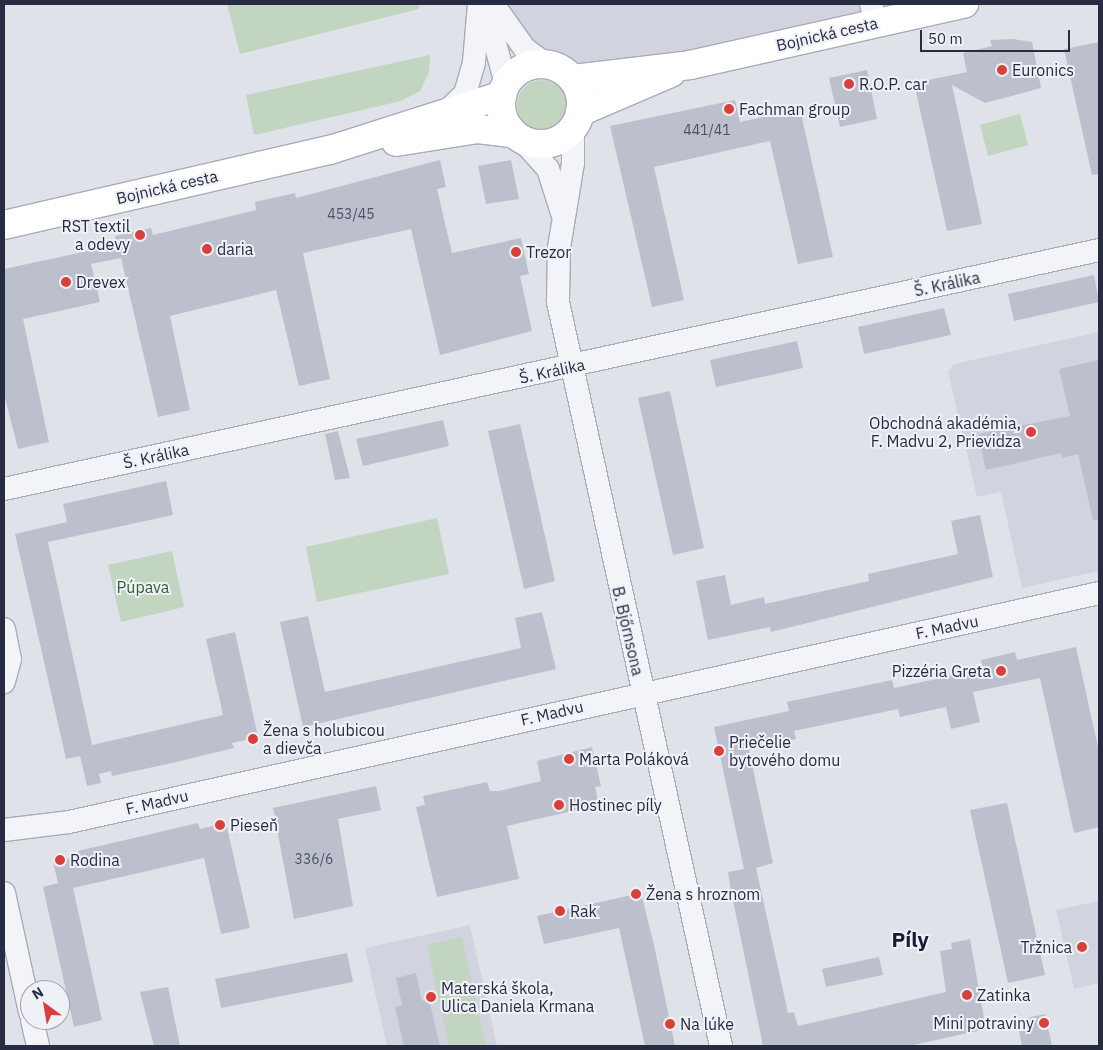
<!DOCTYPE html>
<meta charset="utf-8">
<style>
body{margin:0}
#map{position:relative;width:1103px;height:1050px;overflow:hidden;background:#e0e2ea;font-family:"IBM Plex Sans",sans-serif}
div>[style]{position:absolute}
.built>*{inset:0;background:#d1d4df}
.green>*{inset:0;background:#c1d5c0}
.round{border-radius:50%}
.building>*{inset:0;background:#bcc0cd}
.roads{filter:drop-shadow(1px 0 #a8abb8) drop-shadow(-1px 0 #a8abb8) drop-shadow(0 1px #a8abb8) drop-shadow(0 -1px #a8abb8)}
.street>*{height:22px;margin:-11px;padding:0 11px;transform-origin:11px;border-radius:11px;background:#f3f4f8}
.secondary>*{height:28px;margin:-14px;padding:0 14px;transform-origin:14px;border-radius:14px;background:#fff}
.secondary>.ring{margin:-14px;padding:0;box-sizing:content-box;background:none;border:28px solid #fff;border-radius:50%}
.dots>*{width:14px;height:14px;translate:-50% -50%;box-sizing:border-box;border:2px solid #eff1f7;border-radius:50%}
span{translate:-50% -50%;white-space:nowrap;text-align:center;line-height:1.15;-webkit-text-stroke:4px #eff1f7;paint-order:stroke}
.number-label{font-size:14px;color:#4c5166}
.number-label span{-webkit-text-stroke-width:0}
.street-label{font-size:16px;color:#272c43}
.poi-label{font-size:16px;color:#272c43}
.left{translate:0 -50%;text-align:left}
.right{translate:-100% -50%;text-align:right}
.park-label{font-size:16px;color:#336033}
.district-label{font-size:21px;color:#191d34;font-weight:700}
.frame{position:absolute;inset:0;border:5px solid #272c43;pointer-events:none}
.north{position:absolute;left:20px;top:980px;width:50px;height:50px;box-sizing:border-box;background:#eff1f7;border:1px solid #9fa2af;border-radius:50%;rotate:328deg;font-size:14px;font-weight:700;line-height:20px;text-align:center;color:#272c43}
.north::after{content:'';display:block;margin:auto;width:18px;height:22px;background:#da403a;clip-path:polygon(50% 0,100% 100%,50% 72%,0 100%)}
.scale{position:absolute;left:920px;top:30px;width:150px;height:22px;box-sizing:border-box;border:2px solid #272c43;border-top:0;padding-left:6px;font-size:15px;line-height:18px;white-space:nowrap;color:#272c43;-webkit-text-stroke:4px #eff1f7;paint-order:stroke}
</style>
<div id="map">
<div class="built">
<i style="clip-path:polygon(492px 4px,869px 4px,874px 23px,593px 80px,544px 53px)"></i>
<i style="clip-path:polygon(1099px 332px,1099px 571px,1022px 588px,1001px 492px,977px 497px,948px 372px,954px 364px)"></i>
<i style="clip-path:polygon(1099px 901px,1099px 983px,1074px 989px,1056px 910px)"></i>
<i style="clip-path:polygon(470px 925px,497px 1046px,387px 1046px,365px 948px)"></i>
</div>
<div class="green">
<i style="clip-path:polygon(227px 4px,419px 4px,419px 9px,240px 54px)"></i>
<i style="clip-path:polygon(430px 55px,429px 72px,420px 91px,401px 101px,254px 135px,246px 95px)"></i>
<i class="round" style="left:517px;top:80px;width:50px;height:50px"></i>
<i style="clip-path:polygon(1020px 114px,1028px 145px,988px 156px,980px 125px)"></i>
<i style="clip-path:polygon(437px 518px,449px 574px,317px 602px,306px 547px)"></i>
<i style="clip-path:polygon(172px 551px,184px 607px,121px 622px,108px 565px)"></i>
<i style="clip-path:polygon(462px 937px,486px 1046px,449px 1046px,427px 945px)"></i>
</div>
<div class="building">
<i style="clip-path:polygon(1013px 39px,1032px 42px,1041px 88px,985px 103px,952px 85px,982px 224px,947px 231px,914px 83px,967px 72px,963px 53px,992px 46px,990px 40px)"></i>
<i style="clip-path:polygon(1099px 42px,1099px 174px,1092px 175px,1064px 49px)"></i>
<i style="clip-path:polygon(867px 70px,877px 119px,840px 127px,829px 78px)"></i>
<i style="clip-path:polygon(735px 100px,740px 122px,800px 109px,833px 257px,798px 264px,770px 141px,654px 167px,684px 300px,652px 307px,610px 126px)"></i>
<i style="clip-path:polygon(440px 160px,446px 187px,437px 189px,452px 253px,521px 238px,529px 274px,520px 276px,532px 331px,440px 355px,411px 229px,303px 253px,330px 379px,299px 386px,276px 290px,170px 316px,190px 410px,158px 417px,121px 258px,91px 264px,100px 302px,23px 319px,49px 442px,18px 449px,4px 394px,4px 269px,116px 245px,115px 236px,151px 228px,153px 235px,256px 210px,255px 202px,295px 193px,296px 198px)"></i>
<i style="clip-path:polygon(511px 160px,519px 199px,486px 204px,478px 166px)"></i>
<i style="clip-path:polygon(1094px 275px,1099px 302px,1014px 321px,1008px 294px)"></i>
<i style="clip-path:polygon(944px 308px,951px 335px,864px 354px,858px 327px)"></i>
<i style="clip-path:polygon(797px 341px,803px 368px,716px 387px,710px 360px)"></i>
<i style="clip-path:polygon(1099px 360px,1099px 520px,1093px 520px,1078px 454px,1062px 458px,1061px 453px,986px 470px,978px 434px,1070px 416px,1059px 369px)"></i>
<i style="clip-path:polygon(670px 391px,704px 548px,673px 555px,638px 398px)"></i>
<i style="clip-path:polygon(443px 420px,449px 446px,363px 466px,356px 439px)"></i>
<i style="clip-path:polygon(520px 424px,555px 581px,524px 589px,488px 431px)"></i>
<i style="clip-path:polygon(338px 431px,350px 478px,335px 480px,325px 434px)"></i>
<i style="clip-path:polygon(166px 481px,173px 515px,48px 542px,92px 745px,223px 715px,206px 639px,235px 632px,258px 737px,232px 743px,234px 748px,172px 763px,112px 776px,111px 771px,99px 774px,101px 783px,87px 786px,80px 756px,66px 759px,15px 534px,67px 522px,63px 504px)"></i>
<i style="clip-path:polygon(980px 515px,993px 577px,771px 632px,770px 627px,708px 640px,696px 581px,725px 575px,731px 605px,764px 597px,765px 604px,869px 581px,868px 574px,958px 554px,951px 521px)"></i>
<i style="clip-path:polygon(542px 612px,556px 669px,303px 727px,280px 622px,308px 616px,325px 692px,521px 648px,515px 618px)"></i>
<i style="clip-path:polygon(1076px 647px,1099px 752px,1099px 827px,1074px 833px,1040px 678px,973px 692px,980px 722px,951px 729px,946px 707px,900px 717px,898px 709px,794px 731px,796px 739px,749px 750px,773px 863px,756px 868px,788px 1013px,794px 1012px,798px 1026px,946px 992px,940px 951px,952px 949px,951px 943px,970px 939px,986px 1029px,909px 1046px,763px 1046px,730px 886px,728px 872px,744px 869px,714px 727px,789px 711px,787px 702px,892px 680px,894px 688px,983px 669px,981px 660px,1015px 652px,1017px 660px)"></i>
<i style="clip-path:polygon(592px 747px,601px 786px,595px 787px,599px 805px,507px 826px,519px 879px,437px 897px,416px 807px,425px 805px,423px 796px,487px 782px,490px 791px,499px 791px,541px 781px,537px 761px)"></i>
<i style="clip-path:polygon(376px 786px,381px 810px,338px 819px,353px 906px,294px 919px,273px 808px)"></i>
<i style="clip-path:polygon(1007px 803px,1045px 975px,1008px 983px,970px 810px)"></i>
<i style="clip-path:polygon(198px 823px,200px 829px,226px 823px,250px 928px,221px 934px,204px 858px,73px 888px,102px 1020px,74px 1027px,43px 887px,58px 883px,53px 862px,79px 856px,78px 851px)"></i>
<i style="clip-path:polygon(641px 893px,654px 945px,675px 1046px,645px 1046px,619px 928px,544px 944px,537px 916px)"></i>
<i style="clip-path:polygon(347px 953px,353px 982px,221px 1008px,215px 979px)"></i>
<i style="clip-path:polygon(879px 957px,883px 975px,826px 987px,822px 969px)"></i>
<i style="clip-path:polygon(416px 973px,422px 1001px,429px 999px,440px 1046px,404px 1046px,395px 1007px,402px 1005px,396px 978px)"></i>
<i style="clip-path:polygon(168px 987px,180px 1046px,154px 1046px,140px 992px)"></i>
<i style="clip-path:polygon(1045px 1014px,1052px 1046px,1022px 1046px,1017px 1020px)"></i>
</div>
<div class="roads">
<div class="street">
<i style="left:493px;top:4px;width:55px;rotate:54.6deg"></i>
<i style="left:525px;top:49px;width:24px;rotate:36deg"></i>
<i style="left:871px;top:4px;width:20px;rotate:75deg"></i>
<i style="left:485px;top:7px;width:80px;rotate:74.7deg"></i>
<i style="left:445px;top:113px;width:28px;rotate:-44deg"></i>
<i style="left:465px;top:94px;width:33px;rotate:-74deg"></i>
<i style="left:474px;top:62px;width:58px;rotate:-85.1deg"></i>
<i style="left:573px;top:128px;width:35px;rotate:90deg"></i>
<i style="left:573px;top:163px;width:86px;rotate:99.4deg"></i>
<i style="left:559px;top:248px;width:54px;rotate:91.1deg"></i>
<i style="left:558px;top:302px;width:762px;rotate:77.64deg"></i>
<i style="left:521px;top:139px;width:40px;rotate:48deg"></i>
<i style="left:548px;top:169px;width:46px;rotate:72.3deg"></i>
<i style="left:4px;top:489px;width:1121px;rotate:-12.31deg"></i>
<i style="left:4px;top:629px;width:31px;rotate:79deg"></i>
<i style="left:10px;top:659px;width:24px;rotate:105deg"></i>
<i style="left:4px;top:830px;width:65px;rotate:-7deg"></i>
<i style="left:69px;top:822px;width:1055px;rotate:-12.53deg"></i>
<i style="left:4px;top:893px;width:122px;rotate:77.7deg"></i>
<i style="left:32px;top:1020px;width:27px;rotate:77deg"></i>
</div>
<div class="secondary">
<i class="ring" style="left:501px;top:64px;width:52px;height:52px"></i>
<i style="left:573px;top:79px;width:118px;rotate:-6.8deg"></i>
<i style="left:690px;top:65px;width:281px;rotate:-12.6deg"></i>
<i style="left:580px;top:112px;width:99px;rotate:-23.2deg"></i>
<i style="left:396px;top:142px;width:83px;rotate:-9deg"></i>
<i style="left:478px;top:129px;width:35px;rotate:7deg"></i>
<i style="left:4px;top:225px;width:335px;rotate:-13deg"></i>
<i style="left:330px;top:150px;width:181px;rotate:-17.7deg"></i>
</div>
</div>
<div class="dots">
<i style="left:1002px;top:70px;background:#da403a"></i>
<i style="left:849px;top:84px;background:#da403a"></i>
<i style="left:729px;top:109px;background:#da403a"></i>
<i style="left:140px;top:235px;background:#da403a"></i>
<i style="left:207px;top:249px;background:#da403a"></i>
<i style="left:516px;top:252px;background:#da403a"></i>
<i style="left:66px;top:282px;background:#da403a"></i>
<i style="left:1031px;top:432px;background:#da403a"></i>
<i style="left:1001px;top:671px;background:#da403a"></i>
<i style="left:253px;top:739px;background:#da403a"></i>
<i style="left:719px;top:751px;background:#da403a"></i>
<i style="left:569px;top:759px;background:#da403a"></i>
<i style="left:559px;top:805px;background:#da403a"></i>
<i style="left:220px;top:825px;background:#da403a"></i>
<i style="left:60px;top:860px;background:#da403a"></i>
<i style="left:636px;top:894px;background:#da403a"></i>
<i style="left:560px;top:911px;background:#da403a"></i>
<i style="left:1082px;top:947px;background:#da403a"></i>
<i style="left:967px;top:995px;background:#da403a"></i>
<i style="left:431px;top:997px;background:#da403a"></i>
<i style="left:1044px;top:1023px;background:#da403a"></i>
<i style="left:670px;top:1024px;background:#da403a"></i>
</div>
<div class="number-label">
<span style="left:707px;top:130px">441/41</span>
<span style="left:351px;top:214px">453/45</span>
<span style="left:314px;top:859px">336/6</span>
</div>
<div class="street-label">
<span style="left:827px;top:34px;rotate:-13deg">Bojnická cesta</span>
<span style="left:167px;top:187px;rotate:-13deg">Bojnická cesta</span>
<span style="left:947px;top:284px;rotate:-12deg">Š. Králika</span>
<span style="left:552px;top:371px;rotate:-12deg">Š. Králika</span>
<span style="left:156px;top:456px;rotate:-12deg">Š. Králika</span>
<span style="left:947px;top:627px;rotate:-12deg">F. Madvu</span>
<span style="left:628px;top:631px;rotate:77deg">B. Bjőrnsona</span>
<span style="left:552px;top:713px;rotate:-13deg">F. Madvu</span>
<span style="left:157px;top:802px;rotate:-13deg">F. Madvu</span>
</div>
<div class="poi-label">
<span class="left" style="left:1012px;top:70px">Euronics</span>
<span class="left" style="left:859px;top:84px">R.O.P. car</span>
<span class="left" style="left:739px;top:109px">Fachman group</span>
<span class="right" style="left:130px;top:235px">RST textil<br>a odevy</span>
<span class="left" style="left:217px;top:249px">daria</span>
<span class="left" style="left:526px;top:252px">Trezor</span>
<span class="left" style="left:76px;top:282px">Drevex</span>
<span class="right" style="left:1021px;top:432px">Obchodná akadémia,<br>F. Madvu 2, Prievidza</span>
<span class="right" style="left:991px;top:671px">Pizzéria Greta</span>
<span class="left" style="left:263px;top:739px">Žena s holubicou<br>a dievča</span>
<span class="left" style="left:729px;top:751px">Priečelie<br>bytového domu</span>
<span class="left" style="left:579px;top:759px">Marta Poláková</span>
<span class="left" style="left:569px;top:805px">Hostinec píly</span>
<span class="left" style="left:230px;top:825px">Pieseň</span>
<span class="left" style="left:70px;top:860px">Rodina</span>
<span class="left" style="left:646px;top:894px">Žena s hroznom</span>
<span class="left" style="left:570px;top:911px">Rak</span>
<span class="right" style="left:1072px;top:947px">Tržnica</span>
<span class="left" style="left:441px;top:997px">Materská škola,<br>Ulica Daniela Krmana</span>
<span class="left" style="left:977px;top:995px">Zatinka</span>
<span class="right" style="left:1034px;top:1023px">Mini potraviny</span>
<span class="left" style="left:680px;top:1024px">Na lúke</span>
</div>
<div class="park-label">
<span style="left:143px;top:587px">Púpava</span>
</div>
<div class="district-label">
<span style="left:910px;top:939px">Píly</span>
</div>
<div class="frame"></div>
<div class="north">N</div>
<div class="scale">50 m</div>
</div>
